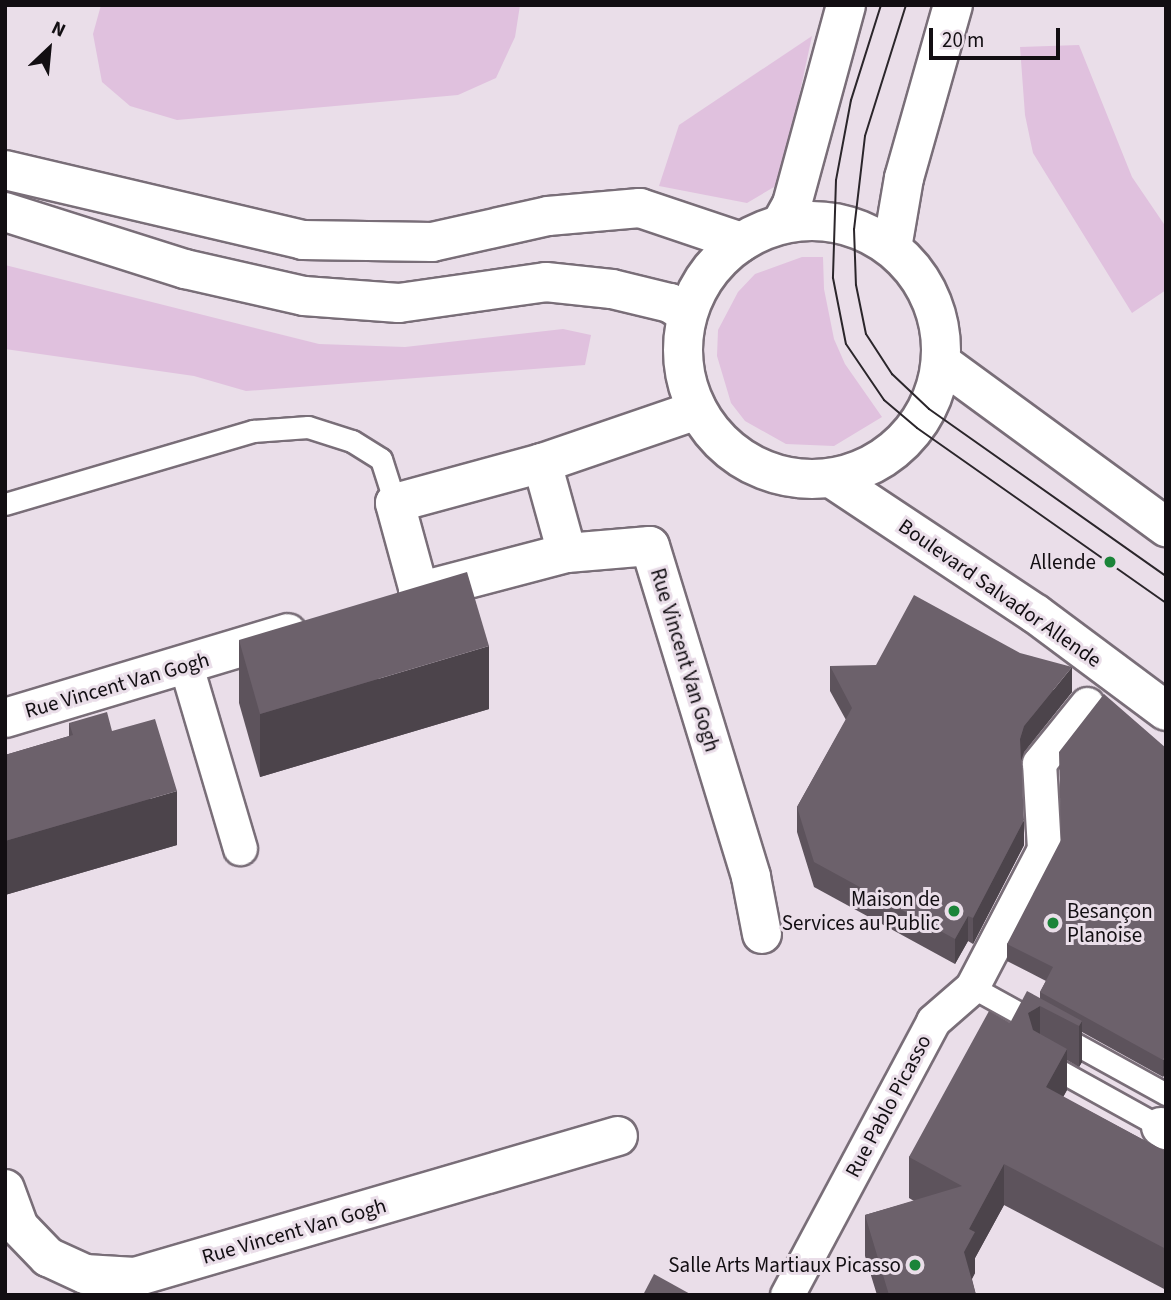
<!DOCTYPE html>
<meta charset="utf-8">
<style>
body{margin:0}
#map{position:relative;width:1171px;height:1300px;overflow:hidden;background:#eadee9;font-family:"Source Sans 3",sans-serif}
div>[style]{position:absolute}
.green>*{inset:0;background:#e0c1de}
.roads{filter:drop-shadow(2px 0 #796e78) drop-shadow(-2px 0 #796e78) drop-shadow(0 2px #796e78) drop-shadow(0 -2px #796e78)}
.service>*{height:21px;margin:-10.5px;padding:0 10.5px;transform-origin:10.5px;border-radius:10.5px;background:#fff}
.pedestrian>*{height:33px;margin:-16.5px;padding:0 16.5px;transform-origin:16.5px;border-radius:16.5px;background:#fff}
.minor>*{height:38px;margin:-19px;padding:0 19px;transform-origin:19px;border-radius:19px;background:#fff}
.tertiary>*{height:38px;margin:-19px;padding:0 19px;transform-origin:19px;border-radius:19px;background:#fff}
.tertiary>.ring{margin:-19px;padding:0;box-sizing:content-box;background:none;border:38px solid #fff;border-radius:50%}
.tram>*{height:2px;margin:-1px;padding:0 1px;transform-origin:1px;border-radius:1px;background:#2b262b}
.wall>*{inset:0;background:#5d535c}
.shaded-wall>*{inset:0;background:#4c444b}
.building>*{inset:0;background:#6c616b}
.dots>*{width:19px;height:19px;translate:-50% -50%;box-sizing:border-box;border:4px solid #eadee9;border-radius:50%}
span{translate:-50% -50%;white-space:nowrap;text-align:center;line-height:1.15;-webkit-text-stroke:6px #eadee9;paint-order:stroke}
.poi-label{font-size:21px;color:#120e12}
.right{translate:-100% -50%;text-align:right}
.left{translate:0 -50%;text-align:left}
.street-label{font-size:21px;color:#120e12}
.frame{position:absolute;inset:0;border:7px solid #120e12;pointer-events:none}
.north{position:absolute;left:14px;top:14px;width:70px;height:70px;-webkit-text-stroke:5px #eadee9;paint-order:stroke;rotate:26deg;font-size:19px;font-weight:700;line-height:28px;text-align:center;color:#120e12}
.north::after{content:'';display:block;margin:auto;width:24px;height:32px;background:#120e12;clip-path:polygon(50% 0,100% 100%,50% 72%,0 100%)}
.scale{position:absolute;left:929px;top:28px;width:131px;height:32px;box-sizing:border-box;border:4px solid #120e12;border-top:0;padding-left:9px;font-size:21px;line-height:24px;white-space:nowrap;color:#120e12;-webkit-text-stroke:5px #eadee9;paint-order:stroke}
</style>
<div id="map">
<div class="green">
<i style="clip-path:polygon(101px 5px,520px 5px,515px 37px,496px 78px,458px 95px,177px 120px,130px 106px,102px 82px,93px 34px)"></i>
<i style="clip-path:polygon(812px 36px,783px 171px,774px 187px,747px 203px,659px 186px,679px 125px)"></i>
<i style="clip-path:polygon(1079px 45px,1132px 177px,1166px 227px,1166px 290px,1132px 313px,1033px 153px,1025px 115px,1020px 47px)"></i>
<i style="clip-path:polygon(802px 257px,823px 257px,824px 289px,834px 339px,845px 364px,882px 417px,834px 446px,786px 444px,745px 421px,731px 403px,717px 356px,718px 330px,738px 292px,755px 274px)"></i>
<i style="clip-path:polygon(5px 265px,319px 344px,405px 347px,563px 329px,591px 335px,585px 365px,246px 391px,194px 376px,5px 349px)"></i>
</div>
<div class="roads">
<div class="service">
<i style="left:5px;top:504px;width:259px;rotate:-16.4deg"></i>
<i style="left:253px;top:431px;width:55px;rotate:-4.2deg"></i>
<i style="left:308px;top:427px;width:46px;rotate:17.7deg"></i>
<i style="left:352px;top:441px;width:34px;rotate:32deg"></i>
<i style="left:381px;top:459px;width:46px;rotate:72.3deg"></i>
<i style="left:972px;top:987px;width:222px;rotate:28.9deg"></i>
<i style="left:1042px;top:1061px;width:136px;rotate:29deg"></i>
</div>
<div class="pedestrian">
<i style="left:186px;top:666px;width:190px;rotate:73.5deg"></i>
<i style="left:787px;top:1295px;width:310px;rotate:-61.9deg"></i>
<i style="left:933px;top:1021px;width:52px;rotate:-41.1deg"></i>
<i style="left:972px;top:987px;width:156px;rotate:-62.4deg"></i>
<i style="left:1044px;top:849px;width:86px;rotate:-93.3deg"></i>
<i style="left:1039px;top:763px;width:76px;rotate:-50.9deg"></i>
</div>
<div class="minor">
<i style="left:542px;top:463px;width:93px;rotate:74.5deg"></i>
<i style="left:419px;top:591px;width:91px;rotate:-105.3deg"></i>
<i style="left:395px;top:503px;width:152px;rotate:-15.2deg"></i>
<i style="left:542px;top:463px;width:164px;rotate:-18.9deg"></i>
<i style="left:418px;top:592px;width:154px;rotate:-14.7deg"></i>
<i style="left:567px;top:553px;width:83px;rotate:-4.8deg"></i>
<i style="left:650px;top:546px;width:346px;rotate:73deg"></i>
<i style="left:751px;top:877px;width:58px;rotate:79.1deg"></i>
<i style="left:5px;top:718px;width:295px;rotate:-16.7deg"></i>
<i style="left:1161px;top:1127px;width:6px;rotate:31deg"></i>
<i style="left:5px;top:1189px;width:40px;rotate:69.8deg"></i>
<i style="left:19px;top:1227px;width:42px;rotate:46deg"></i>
<i style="left:48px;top:1257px;width:41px;rotate:24.7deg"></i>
<i style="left:85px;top:1274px;width:50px;rotate:3.4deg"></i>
<i style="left:135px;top:1277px;width:503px;rotate:-16.27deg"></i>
</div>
<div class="tertiary">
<i style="left:5px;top:170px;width:306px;rotate:13.2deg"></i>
<i style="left:303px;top:240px;width:129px;rotate:0.9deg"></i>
<i style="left:432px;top:242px;width:119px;rotate:-12.6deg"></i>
<i style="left:548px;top:216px;width:92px;rotate:-5deg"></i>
<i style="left:640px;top:208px;width:107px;rotate:18.6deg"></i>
<i style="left:5px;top:212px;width:189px;rotate:17.6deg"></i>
<i style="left:185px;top:269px;width:122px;rotate:12.8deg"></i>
<i style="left:304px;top:296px;width:95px;rotate:4.2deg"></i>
<i style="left:399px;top:303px;width:148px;rotate:-8.1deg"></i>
<i style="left:546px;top:282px;width:66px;rotate:6.1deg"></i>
<i style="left:612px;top:289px;width:60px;rotate:13.6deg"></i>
<i style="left:670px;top:303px;width:20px;rotate:33deg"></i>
<i class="ring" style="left:683px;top:221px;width:220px;height:220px"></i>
<i style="left:781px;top:224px;width:23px;rotate:-61deg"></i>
<i style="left:792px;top:204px;width:206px;rotate:-74.8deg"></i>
<i style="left:892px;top:248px;width:71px;rotate:-80.3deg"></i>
<i style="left:904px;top:178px;width:180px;rotate:-74.2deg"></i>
<i style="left:942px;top:363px;width:278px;rotate:36.2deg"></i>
<i style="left:831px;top:478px;width:246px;rotate:33.6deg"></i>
<i style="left:1036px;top:614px;width:162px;rotate:36.7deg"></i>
</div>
</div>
<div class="tram">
<i style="left:881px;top:5px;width:100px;rotate:107.5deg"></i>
<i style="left:851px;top:100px;width:81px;rotate:100.6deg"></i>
<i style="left:836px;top:180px;width:98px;rotate:91.8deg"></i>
<i style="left:833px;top:278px;width:67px;rotate:78.9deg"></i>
<i style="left:846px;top:344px;width:68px;rotate:55.8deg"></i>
<i style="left:884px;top:400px;width:43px;rotate:40.3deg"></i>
<i style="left:917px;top:428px;width:304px;rotate:35.1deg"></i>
<i style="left:906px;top:5px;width:137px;rotate:107.4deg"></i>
<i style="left:865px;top:136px;width:94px;rotate:96.7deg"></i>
<i style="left:854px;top:229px;width:56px;rotate:88deg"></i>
<i style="left:856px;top:285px;width:50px;rotate:78.5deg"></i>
<i style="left:866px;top:334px;width:48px;rotate:57deg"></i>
<i style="left:892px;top:374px;width:51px;rotate:43.4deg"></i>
<i style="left:929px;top:409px;width:290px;rotate:35.2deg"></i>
</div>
<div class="wall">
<i style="clip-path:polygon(239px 640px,489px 709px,260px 777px,239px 703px)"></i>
<i style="clip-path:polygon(830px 666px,1072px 692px,1024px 752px,1021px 760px,1024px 845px,973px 944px,968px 941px,955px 964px,814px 887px,797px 832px,797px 807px,846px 720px,830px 691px)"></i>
<i style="clip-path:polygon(69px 723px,112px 731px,177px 845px,5px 895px,5px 755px,69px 736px)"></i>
<i style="clip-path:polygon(1166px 748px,1163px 1077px,1082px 1032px,1082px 1062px,1079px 1067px,1067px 1060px,1067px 1090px,1063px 1097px,1166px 1152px,1166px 1290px,1004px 1205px,975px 1258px,975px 1273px,972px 1279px,976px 1295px,877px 1295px,865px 1256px,865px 1215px,914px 1201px,909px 1198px,909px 1157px,1010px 1023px,1040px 998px,1040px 992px,1046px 981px,1007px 961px,1007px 944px)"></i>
</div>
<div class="shaded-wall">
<i style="clip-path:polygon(489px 646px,489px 709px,260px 777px,260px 714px)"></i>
<i style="clip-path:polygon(1072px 667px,1072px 692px,1024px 752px,1020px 764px,1020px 739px,1024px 726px)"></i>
<i style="clip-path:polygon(177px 791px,177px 845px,5px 895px,5px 841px)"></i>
<i style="clip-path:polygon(1024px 820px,1024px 845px,973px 944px,973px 918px)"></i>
<i style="clip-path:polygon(968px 916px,968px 941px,955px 964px,955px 939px)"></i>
<i style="clip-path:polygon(1040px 1006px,1040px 1047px,1028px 1054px,1028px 1013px)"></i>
<i style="clip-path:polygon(1082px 1021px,1082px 1062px,1079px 1067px,1079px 1026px)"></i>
<i style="clip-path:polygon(1067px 1049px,1067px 1090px,1046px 1128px,1046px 1087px)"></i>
<i style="clip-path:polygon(1166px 1055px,1166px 1073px,1163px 1077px,1163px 1060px)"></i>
<i style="clip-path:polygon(1004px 1164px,1004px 1205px,975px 1258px,975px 1273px,964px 1293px,964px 1252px,969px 1229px)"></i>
</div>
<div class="building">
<i style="clip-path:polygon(467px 572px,489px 646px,260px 714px,239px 640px)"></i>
<i style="clip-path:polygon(914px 595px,1020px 653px,1072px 667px,1024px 726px,1020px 739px,1024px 820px,973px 918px,968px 916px,955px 939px,814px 862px,797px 807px,852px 708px,830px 666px,876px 665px)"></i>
<i style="clip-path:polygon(1104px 694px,1166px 748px,1166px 1055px,1163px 1060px,1040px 992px,1053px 967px,1007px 944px,1061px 840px,1059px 752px)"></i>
<i style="clip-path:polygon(107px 712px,112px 731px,155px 719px,177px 791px,5px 841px,5px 755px,73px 735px,69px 723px)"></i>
<i style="clip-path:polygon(1027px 991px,1082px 1021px,1079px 1026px,1040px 1006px,1028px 1013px,1033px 1030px,1067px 1049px,1046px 1087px,1166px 1152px,1166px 1249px,1004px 1164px,969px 1229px,975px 1232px,964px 1252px,976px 1295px,889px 1295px,865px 1215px,962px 1186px,909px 1157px,989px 1011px,1010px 1023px)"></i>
<i style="clip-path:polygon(654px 1274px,692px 1295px,643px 1295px)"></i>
</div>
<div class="dots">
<i style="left:1110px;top:562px;background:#1b8439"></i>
<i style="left:954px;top:911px;background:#1b8439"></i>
<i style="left:1053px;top:923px;background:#1b8439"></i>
<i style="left:915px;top:1265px;background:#1b8439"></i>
</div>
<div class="poi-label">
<span class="right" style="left:1096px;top:562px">Allende</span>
<span class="right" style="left:940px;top:911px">Maison de<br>Services au Public</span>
<span class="left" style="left:1067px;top:923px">Besançon<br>Planoise</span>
<span class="right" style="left:901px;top:1265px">Salle Arts Martiaux Picasso</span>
</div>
<div class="street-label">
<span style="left:1000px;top:593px;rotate:35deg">Boulevard Salvador Allende</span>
<span style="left:685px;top:660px;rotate:73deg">Rue Vincent Van Gogh</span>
<span style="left:117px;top:685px;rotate:-16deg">Rue Vincent Van Gogh</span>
<span style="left:888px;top:1106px;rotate:-62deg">Rue Pablo Picasso</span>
<span style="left:294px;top:1231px;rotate:-16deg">Rue Vincent Van Gogh</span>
</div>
<div class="frame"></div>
<div class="north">N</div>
<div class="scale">20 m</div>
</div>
